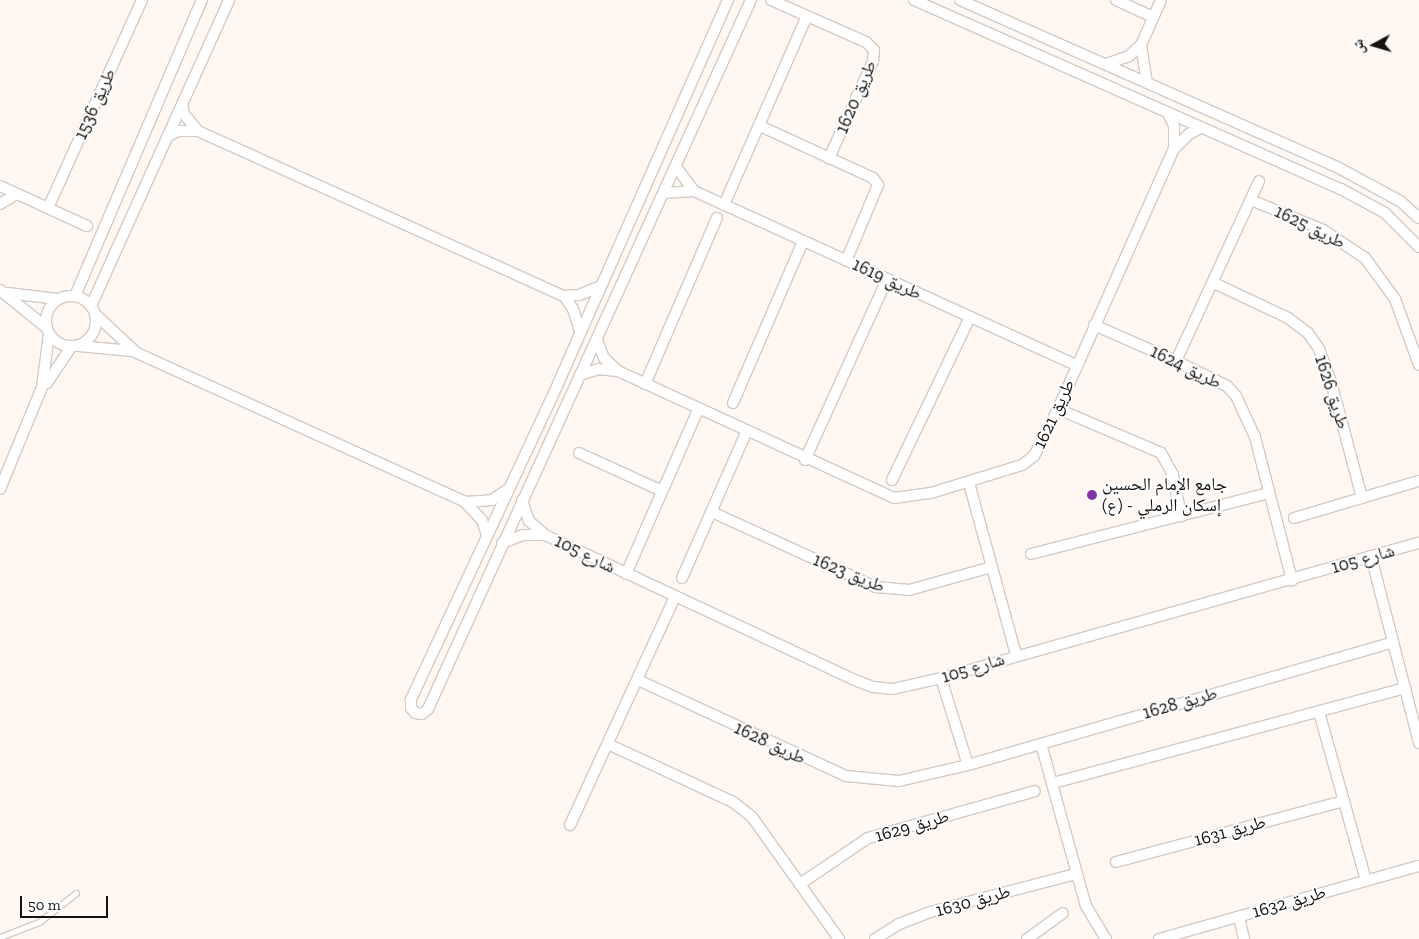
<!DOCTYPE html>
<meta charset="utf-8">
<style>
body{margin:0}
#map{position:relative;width:1419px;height:939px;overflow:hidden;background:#fff8f2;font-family:"Zilla Slab","Noto Naskh Arabic",serif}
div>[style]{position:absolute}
.roads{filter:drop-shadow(1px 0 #d3cac4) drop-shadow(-1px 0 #d3cac4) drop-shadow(0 1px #d3cac4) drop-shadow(0 -1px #d3cac4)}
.service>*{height:5px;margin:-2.5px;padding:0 2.5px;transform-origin:2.5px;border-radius:2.5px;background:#fff}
.minor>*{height:10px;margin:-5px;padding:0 5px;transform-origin:5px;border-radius:5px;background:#fff}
.minor>.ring{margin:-5px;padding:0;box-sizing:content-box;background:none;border:10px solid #fff;border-radius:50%}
.dots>*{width:14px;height:14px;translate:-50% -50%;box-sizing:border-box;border:2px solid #fff;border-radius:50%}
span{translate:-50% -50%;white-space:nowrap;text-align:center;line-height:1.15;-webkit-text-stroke:4px #fff;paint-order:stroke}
.street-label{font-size:18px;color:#14110e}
.poi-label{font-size:18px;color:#14110e}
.left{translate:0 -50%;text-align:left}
.north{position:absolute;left:1349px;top:20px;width:50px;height:50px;-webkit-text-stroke:4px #fff;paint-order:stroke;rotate:264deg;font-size:14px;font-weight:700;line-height:20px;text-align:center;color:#14110e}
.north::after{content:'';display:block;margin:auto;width:18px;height:22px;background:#14110e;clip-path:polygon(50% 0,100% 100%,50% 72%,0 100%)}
.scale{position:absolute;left:20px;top:896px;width:88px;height:22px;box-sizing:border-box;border:2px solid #14110e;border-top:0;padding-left:6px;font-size:15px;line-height:18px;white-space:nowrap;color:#14110e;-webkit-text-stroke:4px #fff;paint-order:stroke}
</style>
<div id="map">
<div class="roads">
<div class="service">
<i style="left:0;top:937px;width:42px;rotate:-21deg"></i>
<i style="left:39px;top:922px;width:47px;rotate:-38.1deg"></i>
</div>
<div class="minor">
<i style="left:728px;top:0;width:418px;rotate:113.9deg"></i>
<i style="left:559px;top:382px;width:351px;rotate:115deg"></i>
<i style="left:411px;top:700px;width:8px;rotate:90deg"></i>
<i style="left:411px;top:708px;width:6px;rotate:51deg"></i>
<i style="left:415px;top:713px;width:7px;rotate:8deg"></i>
<i style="left:422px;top:714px;width:8px;rotate:-40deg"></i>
<i style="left:428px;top:709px;width:779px;rotate:-65.51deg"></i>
<i style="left:771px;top:0;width:104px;rotate:23.9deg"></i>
<i style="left:866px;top:42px;width:11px;rotate:45deg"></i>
<i style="left:874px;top:50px;width:11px;rotate:95deg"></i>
<i style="left:873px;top:61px;width:107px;rotate:114.4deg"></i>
<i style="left:914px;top:0;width:467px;rotate:23.9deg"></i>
<i style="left:1341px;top:189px;width:50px;rotate:28.6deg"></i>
<i style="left:1385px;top:213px;width:48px;rotate:45deg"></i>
<i style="left:960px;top:0;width:412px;rotate:23.9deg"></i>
<i style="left:1337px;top:167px;width:72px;rotate:28.4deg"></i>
<i style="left:1400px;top:201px;width:25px;rotate:42deg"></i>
<i style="left:1116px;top:0;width:41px;rotate:24.7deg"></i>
<i style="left:1141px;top:45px;width:37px;rotate:81deg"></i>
<i style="left:1106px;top:64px;width:24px;rotate:-19deg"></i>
<i style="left:1129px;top:56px;width:16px;rotate:-43deg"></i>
<i style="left:1141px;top:45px;width:49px;rotate:-66deg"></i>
<i style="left:182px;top:104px;width:10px;rotate:79deg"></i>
<i style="left:184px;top:114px;width:22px;rotate:51deg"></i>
<i style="left:760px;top:126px;width:124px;rotate:24.7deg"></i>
<i style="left:873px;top:178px;width:9px;rotate:54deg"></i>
<i style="left:878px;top:185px;width:82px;rotate:112.8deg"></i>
<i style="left:167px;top:137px;width:13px;rotate:-29deg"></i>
<i style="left:178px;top:131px;width:20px"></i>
<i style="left:198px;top:131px;width:401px;rotate:24.3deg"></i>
<i style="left:564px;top:296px;width:15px;rotate:-4deg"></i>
<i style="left:579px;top:295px;width:24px;rotate:-22deg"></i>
<i style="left:1175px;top:148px;width:20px;rotate:-45deg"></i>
<i style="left:1189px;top:134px;width:13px;rotate:-27deg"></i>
<i style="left:676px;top:167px;width:30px;rotate:53deg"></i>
<i style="left:694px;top:191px;width:420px;rotate:24.5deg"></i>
<i style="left:0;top:186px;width:96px;rotate:24.7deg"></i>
<i style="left:664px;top:193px;width:30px;rotate:-4deg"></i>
<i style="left:1251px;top:200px;width:78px;rotate:22.6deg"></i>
<i style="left:1323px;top:230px;width:50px;rotate:33.7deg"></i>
<i style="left:1365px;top:258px;width:51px;rotate:53.8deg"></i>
<i style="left:1395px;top:299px;width:70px;rotate:70deg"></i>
<i style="left:0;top:204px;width:17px;rotate:-31deg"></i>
<i style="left:724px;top:205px;width:206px;rotate:-66.3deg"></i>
<i style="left:48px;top:208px;width:228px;rotate:-65.7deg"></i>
<i style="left:1214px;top:283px;width:82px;rotate:25.3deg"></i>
<i style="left:1288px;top:318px;width:25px;rotate:37deg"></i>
<i style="left:1308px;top:333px;width:19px;rotate:55deg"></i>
<i style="left:1319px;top:349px;width:38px;rotate:70deg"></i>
<i style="left:1332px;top:385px;width:117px;rotate:75.1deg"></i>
<i style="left:0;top:290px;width:60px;rotate:39deg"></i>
<i style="left:8px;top:293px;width:50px;rotate:6.8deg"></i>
<i class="ring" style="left:46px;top:296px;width:40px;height:40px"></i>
<i style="left:75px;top:296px;width:322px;rotate:-66.8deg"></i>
<i style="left:564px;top:296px;width:16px;rotate:55deg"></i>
<i style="left:573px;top:309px;width:24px;rotate:73deg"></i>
<i style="left:91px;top:306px;width:336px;rotate:-65.7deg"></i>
<i style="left:96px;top:315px;width:56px;rotate:42.8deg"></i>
<i style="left:137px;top:353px;width:359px;rotate:24.4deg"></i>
<i style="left:464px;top:501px;width:26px;rotate:47deg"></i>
<i style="left:482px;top:520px;width:16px;rotate:72deg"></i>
<i style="left:1094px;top:325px;width:90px;rotate:23.7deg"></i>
<i style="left:1176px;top:361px;width:57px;rotate:26.1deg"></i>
<i style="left:1227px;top:386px;width:13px;rotate:48deg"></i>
<i style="left:1236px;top:396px;width:45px;rotate:65.1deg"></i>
<i style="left:1255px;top:437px;width:148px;rotate:75.5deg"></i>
<i style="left:597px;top:340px;width:19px;rotate:69deg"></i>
<i style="left:604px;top:358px;width:19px;rotate:43deg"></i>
<i style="left:618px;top:371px;width:304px;rotate:24.7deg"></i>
<i style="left:894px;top:498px;width:37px;rotate:-8deg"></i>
<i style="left:931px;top:493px;width:95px;rotate:-17.1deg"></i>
<i style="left:1022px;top:465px;width:15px;rotate:-37deg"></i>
<i style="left:1034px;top:456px;width:53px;rotate:-62.9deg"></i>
<i style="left:1058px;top:409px;width:285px;rotate:-66deg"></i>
<i style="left:1174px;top:149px;width:23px;rotate:-90deg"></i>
<i style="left:1174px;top:126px;width:14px;rotate:-115deg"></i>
<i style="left:79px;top:346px;width:53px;rotate:5.4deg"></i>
<i style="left:1176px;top:361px;width:198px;rotate:-65.2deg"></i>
<i style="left:580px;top:375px;width:19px;rotate:-18deg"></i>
<i style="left:598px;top:369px;width:19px;rotate:6deg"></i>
<i style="left:47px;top:383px;width:43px;rotate:-56.3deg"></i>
<i style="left:645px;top:384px;width:181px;rotate:-66.6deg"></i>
<i style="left:733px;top:403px;width:176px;rotate:-66.6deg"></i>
<i style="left:1058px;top:409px;width:112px;rotate:23.1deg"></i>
<i style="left:1161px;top:453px;width:25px;rotate:61deg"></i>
<i style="left:1173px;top:475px;width:42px;rotate:79deg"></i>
<i style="left:579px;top:453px;width:91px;rotate:24.6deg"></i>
<i style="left:805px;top:460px;width:199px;rotate:-65.6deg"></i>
<i style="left:892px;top:480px;width:181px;rotate:-64.4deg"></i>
<i style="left:969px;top:483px;width:178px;rotate:74.7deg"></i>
<i style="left:0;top:489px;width:110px;rotate:-67.6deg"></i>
<i style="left:42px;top:387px;width:53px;rotate:-82.5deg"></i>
<i style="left:522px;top:500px;width:22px;rotate:72deg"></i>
<i style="left:529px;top:521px;width:21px;rotate:41deg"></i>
<i style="left:545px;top:535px;width:342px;rotate:25.1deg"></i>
<i style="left:855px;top:680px;width:19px;rotate:21deg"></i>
<i style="left:873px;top:687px;width:20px;rotate:6deg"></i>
<i style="left:893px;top:689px;width:49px;rotate:-12.9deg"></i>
<i style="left:941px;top:678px;width:497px;rotate:-15.8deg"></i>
<i style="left:465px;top:502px;width:27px;rotate:-4deg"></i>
<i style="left:492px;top:500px;width:18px;rotate:-34deg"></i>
<i style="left:712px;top:512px;width:180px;rotate:24.6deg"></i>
<i style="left:876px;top:587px;width:33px;rotate:5deg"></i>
<i style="left:909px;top:590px;width:86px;rotate:-15.5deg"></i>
<i style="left:1294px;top:518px;width:130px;rotate:-16.5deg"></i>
<i style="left:502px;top:543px;width:22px;rotate:-21deg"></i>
<i style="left:523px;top:535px;width:21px"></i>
<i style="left:1031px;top:554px;width:245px;rotate:-14.4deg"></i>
<i style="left:1371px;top:556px;width:193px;rotate:75.6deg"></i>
<i style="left:626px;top:574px;width:179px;rotate:-66.3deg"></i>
<i style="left:682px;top:578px;width:158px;rotate:-66.2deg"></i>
<i style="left:941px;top:678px;width:91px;rotate:72.8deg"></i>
<i style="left:638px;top:680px;width:229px;rotate:24.8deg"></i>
<i style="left:846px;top:776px;width:53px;rotate:5.4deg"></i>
<i style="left:899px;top:781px;width:71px;rotate:-13.1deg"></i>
<i style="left:968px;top:765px;width:442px;rotate:-16.1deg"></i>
<i style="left:1319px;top:712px;width:174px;rotate:74.4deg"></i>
<i style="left:608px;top:744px;width:138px;rotate:24.9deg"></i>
<i style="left:733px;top:802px;width:24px;rotate:38deg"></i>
<i style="left:752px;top:817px;width:150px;rotate:54.5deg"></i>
<i style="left:1041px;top:744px;width:168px;rotate:74.5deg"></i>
<i style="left:1086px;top:906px;width:39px;rotate:59deg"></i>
<i style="left:1053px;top:783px;width:365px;rotate:-15.1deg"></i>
<i style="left:570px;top:825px;width:251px;rotate:-65.3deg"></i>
<i style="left:1116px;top:862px;width:236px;rotate:-15deg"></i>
<i style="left:800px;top:884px;width:82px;rotate:-34.1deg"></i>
<i style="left:868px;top:838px;width:173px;rotate:-15.7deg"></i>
<i style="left:1239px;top:917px;width:23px;rotate:77deg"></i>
<i style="left:875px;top:939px;width:28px;rotate:-32deg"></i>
<i style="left:899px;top:924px;width:33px;rotate:-21deg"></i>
<i style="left:930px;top:912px;width:151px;rotate:-14.6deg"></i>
<i style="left:1027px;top:939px;width:44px;rotate:-35.8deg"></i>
<i style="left:1159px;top:939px;width:270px;rotate:-15.7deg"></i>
</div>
</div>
<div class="dots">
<i style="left:1092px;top:495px;background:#8234a4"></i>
</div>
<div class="street-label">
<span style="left:856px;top:97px;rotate:-67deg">طريق 1620</span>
<span style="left:95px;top:104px;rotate:-66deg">طريق 1536</span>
<span style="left:1310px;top:227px;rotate:26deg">طريق 1625</span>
<span style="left:887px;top:279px;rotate:25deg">طريق 1619</span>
<span style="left:1186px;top:367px;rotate:26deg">طريق 1624</span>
<span style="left:1332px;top:392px;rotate:72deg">طريق 1626</span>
<span style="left:1054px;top:414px;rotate:-65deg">طريق 1621</span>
<span style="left:585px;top:554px;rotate:26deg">شارع 105</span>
<span style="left:1363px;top:559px;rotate:-16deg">شارع 105</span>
<span style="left:849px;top:573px;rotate:22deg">طريق 1623</span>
<span style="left:973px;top:668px;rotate:-17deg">شارع 105</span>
<span style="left:1180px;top:703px;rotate:-16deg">طريق 1628</span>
<span style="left:770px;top:743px;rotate:25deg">طريق 1628</span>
<span style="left:912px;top:826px;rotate:-16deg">طريق 1629</span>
<span style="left:1230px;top:831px;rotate:-15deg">طريق 1631</span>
<span style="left:973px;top:901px;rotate:-15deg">طريق 1630</span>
<span style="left:1289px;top:902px;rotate:-16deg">طريق 1632</span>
</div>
<div class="poi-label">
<span class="left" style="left:1102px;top:495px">جامع الإمام الحسين<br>(ع) - إسكان الرملي</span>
</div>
<div class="north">ش</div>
<div class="scale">50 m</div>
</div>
